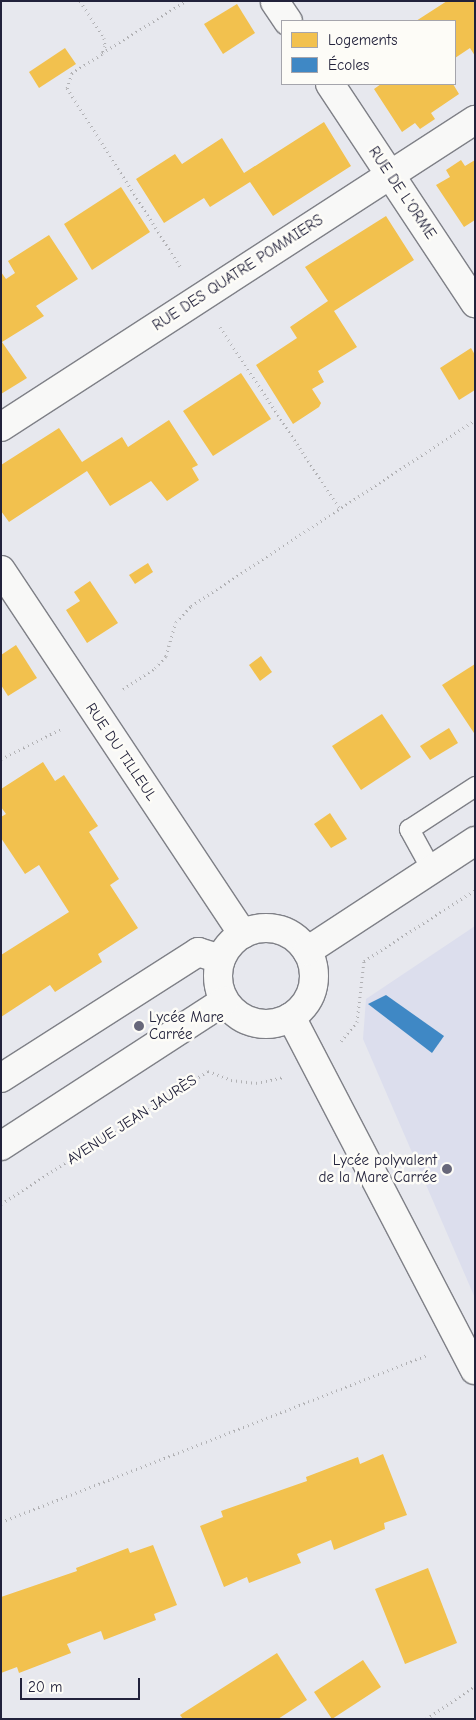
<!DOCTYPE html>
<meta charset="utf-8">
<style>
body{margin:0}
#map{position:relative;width:476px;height:1720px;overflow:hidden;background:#e7e8ee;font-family:"Comic Neue",sans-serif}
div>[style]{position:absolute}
.built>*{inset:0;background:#dcdeed}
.homes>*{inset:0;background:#f2c14e}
.schools>*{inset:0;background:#3f88c5}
.path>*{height:3px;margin-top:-1.5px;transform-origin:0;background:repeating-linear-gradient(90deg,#b1b1b4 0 1px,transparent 0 5px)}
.roads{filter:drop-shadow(1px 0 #7f8087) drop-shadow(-1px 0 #7f8087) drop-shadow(0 1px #7f8087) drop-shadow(0 -1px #7f8087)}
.lane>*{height:19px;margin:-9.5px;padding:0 9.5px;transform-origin:9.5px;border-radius:9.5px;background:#f8f8f7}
.street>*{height:28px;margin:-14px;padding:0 14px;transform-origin:14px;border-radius:14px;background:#f8f8f7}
.secondary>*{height:28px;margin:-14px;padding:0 14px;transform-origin:14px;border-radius:14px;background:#f8f8f7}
.secondary>.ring{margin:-14px;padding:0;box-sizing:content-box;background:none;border:28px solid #f8f8f7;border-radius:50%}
.dots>*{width:14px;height:14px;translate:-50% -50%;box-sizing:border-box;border:2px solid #fdfcf7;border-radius:50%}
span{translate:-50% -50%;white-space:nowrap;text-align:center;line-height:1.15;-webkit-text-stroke:5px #fdfcf7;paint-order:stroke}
.street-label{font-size:15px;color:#22223b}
.poi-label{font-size:15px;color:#22223b}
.left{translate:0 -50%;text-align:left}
.right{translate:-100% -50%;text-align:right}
.frame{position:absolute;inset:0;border:2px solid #22223b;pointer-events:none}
.legend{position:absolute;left:281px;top:20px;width:175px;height:65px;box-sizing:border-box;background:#fdfcf7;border:1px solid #a5a5ac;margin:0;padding:6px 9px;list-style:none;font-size:15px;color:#22223b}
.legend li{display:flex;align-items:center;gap:10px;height:25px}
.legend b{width:25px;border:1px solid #a5a5ac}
.scale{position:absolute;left:20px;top:1678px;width:120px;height:22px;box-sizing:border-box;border:2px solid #22223b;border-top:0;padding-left:6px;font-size:15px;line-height:18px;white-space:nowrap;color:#22223b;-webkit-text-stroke:4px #fdfcf7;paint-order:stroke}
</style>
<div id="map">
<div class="built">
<i style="clip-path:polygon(475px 926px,475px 1298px,363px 1039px,366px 999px)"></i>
</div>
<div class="homes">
<i style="clip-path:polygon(447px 1px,475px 1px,475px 56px,470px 48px,455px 58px,455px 21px,416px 21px)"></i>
<i style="clip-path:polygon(237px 4px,255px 33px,223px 54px,204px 24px)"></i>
<i style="clip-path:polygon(65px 48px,76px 64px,39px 88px,29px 72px)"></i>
<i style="clip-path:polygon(381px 84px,453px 84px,459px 94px,431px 113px,435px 119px,420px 129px,415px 123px,402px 132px,374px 89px)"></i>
<i style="clip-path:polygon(324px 122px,351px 166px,273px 216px,250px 182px,210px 207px,204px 198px,164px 223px,136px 179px,175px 154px,182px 164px,222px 138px,244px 173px)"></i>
<i style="clip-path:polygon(461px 160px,465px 166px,475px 160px,475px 220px,464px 227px,436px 185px,450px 177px,446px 170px)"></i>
<i style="clip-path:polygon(121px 187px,150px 232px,92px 270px,64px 224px)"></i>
<i style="clip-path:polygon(386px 216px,414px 260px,334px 311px,357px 347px,318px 371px,324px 382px,312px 389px,321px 403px,319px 407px,293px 424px,256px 365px,297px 338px,290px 327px,328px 301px,305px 267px)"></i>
<i style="clip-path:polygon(49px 235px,78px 279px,36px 306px,44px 316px,2px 342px,27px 378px,1px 394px,1px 272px,6px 279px,15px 273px,8px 261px)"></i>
<i style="clip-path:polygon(471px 348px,475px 355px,475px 390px,459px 400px,440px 368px)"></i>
<i style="clip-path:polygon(241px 373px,271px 419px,213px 456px,183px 411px)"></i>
<i style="clip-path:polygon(169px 420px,198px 465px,192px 468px,199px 480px,167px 501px,151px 481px,110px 506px,87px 471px,9px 522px,1px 511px,1px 465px,59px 428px,82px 462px,122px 437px,128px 447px)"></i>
<i style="clip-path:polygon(148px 563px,153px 572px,135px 584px,129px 575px)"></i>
<i style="clip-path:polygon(90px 581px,118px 623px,87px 643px,66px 610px,80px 601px,74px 592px)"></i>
<i style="clip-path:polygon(16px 645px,37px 678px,8px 696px,1px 685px,1px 655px)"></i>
<i style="clip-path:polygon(261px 656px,272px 672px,260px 681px,249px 665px)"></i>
<i style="clip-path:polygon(475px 664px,475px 732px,474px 733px,442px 685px)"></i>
<i style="clip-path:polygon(382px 714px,411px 757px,361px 790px,332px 746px)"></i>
<i style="clip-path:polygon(449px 728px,458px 743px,430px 760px,420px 746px)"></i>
<i style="clip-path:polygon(43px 762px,55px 781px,64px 775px,98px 826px,89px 832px,119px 879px,110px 885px,138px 928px,98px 954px,102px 962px,55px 992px,50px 985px,1px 1017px,1px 955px,69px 912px,39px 865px,25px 874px,1px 838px,1px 817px,6px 814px,1px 807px,1px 789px)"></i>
<i style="clip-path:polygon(330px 813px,347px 839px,331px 848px,314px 824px)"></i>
<i style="clip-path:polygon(383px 1454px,407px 1515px,384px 1523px,385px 1529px,334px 1550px,331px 1540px,297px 1554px,301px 1563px,249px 1583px,247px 1577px,224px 1587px,200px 1526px,223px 1517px,221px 1511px,307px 1481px,306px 1477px,358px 1457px,360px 1464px)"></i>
<i style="clip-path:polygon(153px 1545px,177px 1605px,154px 1614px,156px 1620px,104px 1640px,101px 1631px,67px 1644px,71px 1653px,19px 1673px,17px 1667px,1px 1673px,1px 1597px,77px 1571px,76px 1568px,128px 1548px,130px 1553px)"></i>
<i style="clip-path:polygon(428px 1568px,457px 1643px,405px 1664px,375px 1589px)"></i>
<i style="clip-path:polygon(277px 1653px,307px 1700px,278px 1719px,183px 1719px,180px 1715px)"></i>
<i style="clip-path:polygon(363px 1660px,381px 1687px,332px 1719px,314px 1692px)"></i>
</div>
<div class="schools">
<i style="clip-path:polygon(386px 995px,444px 1036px,432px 1053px,368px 1004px)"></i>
</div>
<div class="path">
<i style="left:80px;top:1px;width:44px;rotate:57deg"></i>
<i style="left:104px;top:38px;width:8px;rotate:83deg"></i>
<i style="left:105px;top:46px;width:9px;rotate:111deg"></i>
<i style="left:102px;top:54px;width:36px;rotate:148deg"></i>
<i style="left:72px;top:73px;width:16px;rotate:108deg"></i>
<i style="left:67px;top:88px;width:214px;rotate:57.6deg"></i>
<i style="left:102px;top:53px;width:99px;rotate:-31.8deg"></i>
<i style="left:220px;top:327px;width:218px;rotate:56.6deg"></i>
<i style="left:123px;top:689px;width:38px;rotate:-33deg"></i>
<i style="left:155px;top:668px;width:16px;rotate:-47deg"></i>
<i style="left:166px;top:656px;width:35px;rotate:-74deg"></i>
<i style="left:176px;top:622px;width:22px;rotate:-47deg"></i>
<i style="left:191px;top:606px;width:339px;rotate:-33.2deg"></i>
<i style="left:1px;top:759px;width:69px;rotate:-26.6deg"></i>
<i style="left:341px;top:1041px;width:25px;rotate:-50deg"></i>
<i style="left:357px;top:1022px;width:61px;rotate:-83.5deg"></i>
<i style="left:364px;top:961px;width:132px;rotate:-32.6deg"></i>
<i style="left:1px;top:1204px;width:246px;rotate:-32.7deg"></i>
<i style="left:208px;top:1071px;width:25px;rotate:21deg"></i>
<i style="left:231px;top:1080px;width:25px;rotate:7deg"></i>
<i style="left:256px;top:1083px;width:29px;rotate:-12deg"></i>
<i style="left:1px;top:1522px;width:458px;rotate:-21.4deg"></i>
<i style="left:426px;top:1719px;width:59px;rotate:-34deg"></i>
</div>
<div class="roads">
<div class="lane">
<i style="left:431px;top:869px;width:46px;rotate:-118.8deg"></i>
<i style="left:409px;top:829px;width:79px;rotate:-33.1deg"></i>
</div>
<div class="street">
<i style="left:275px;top:2px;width:23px;rotate:56deg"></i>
<i style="left:330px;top:84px;width:263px;rotate:56.5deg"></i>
<i style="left:1px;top:427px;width:565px;rotate:-32.93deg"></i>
<i style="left:1px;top:570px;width:437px;rotate:56.4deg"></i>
<i style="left:291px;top:1017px;width:398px;rotate:62.5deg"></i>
<i style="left:1px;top:1078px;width:234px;rotate:-32.6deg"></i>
<i style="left:198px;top:952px;width:24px;rotate:17deg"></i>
</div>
<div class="secondary">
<i class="ring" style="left:218px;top:928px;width:68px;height:68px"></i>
<i style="left:307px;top:951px;width:201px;rotate:-33.2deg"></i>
<i style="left:1px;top:1146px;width:266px;rotate:-33deg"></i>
</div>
</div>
<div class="dots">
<i style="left:139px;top:1026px;background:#67677a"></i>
<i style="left:447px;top:1169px;background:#67677a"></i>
</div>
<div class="street-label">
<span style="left:402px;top:193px;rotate:56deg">RUE DE L'ORME</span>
<span style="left:238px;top:273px;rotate:-33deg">RUE DES QUATRE POMMIERS</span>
<span style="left:121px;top:752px;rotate:56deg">RUE DU TILLEUL</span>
<span style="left:132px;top:1120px;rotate:-33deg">AVENUE JEAN JAURÈS</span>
</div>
<div class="poi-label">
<span class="left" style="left:149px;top:1026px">Lycée Mare<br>Carrée</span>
<span class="right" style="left:437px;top:1169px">Lycée polyvalent<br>de la Mare Carrée</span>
</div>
<div class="frame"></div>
<ul class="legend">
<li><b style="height:14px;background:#f2c14e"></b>Logements</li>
<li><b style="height:14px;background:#3f88c5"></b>Écoles</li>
</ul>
<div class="scale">20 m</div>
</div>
